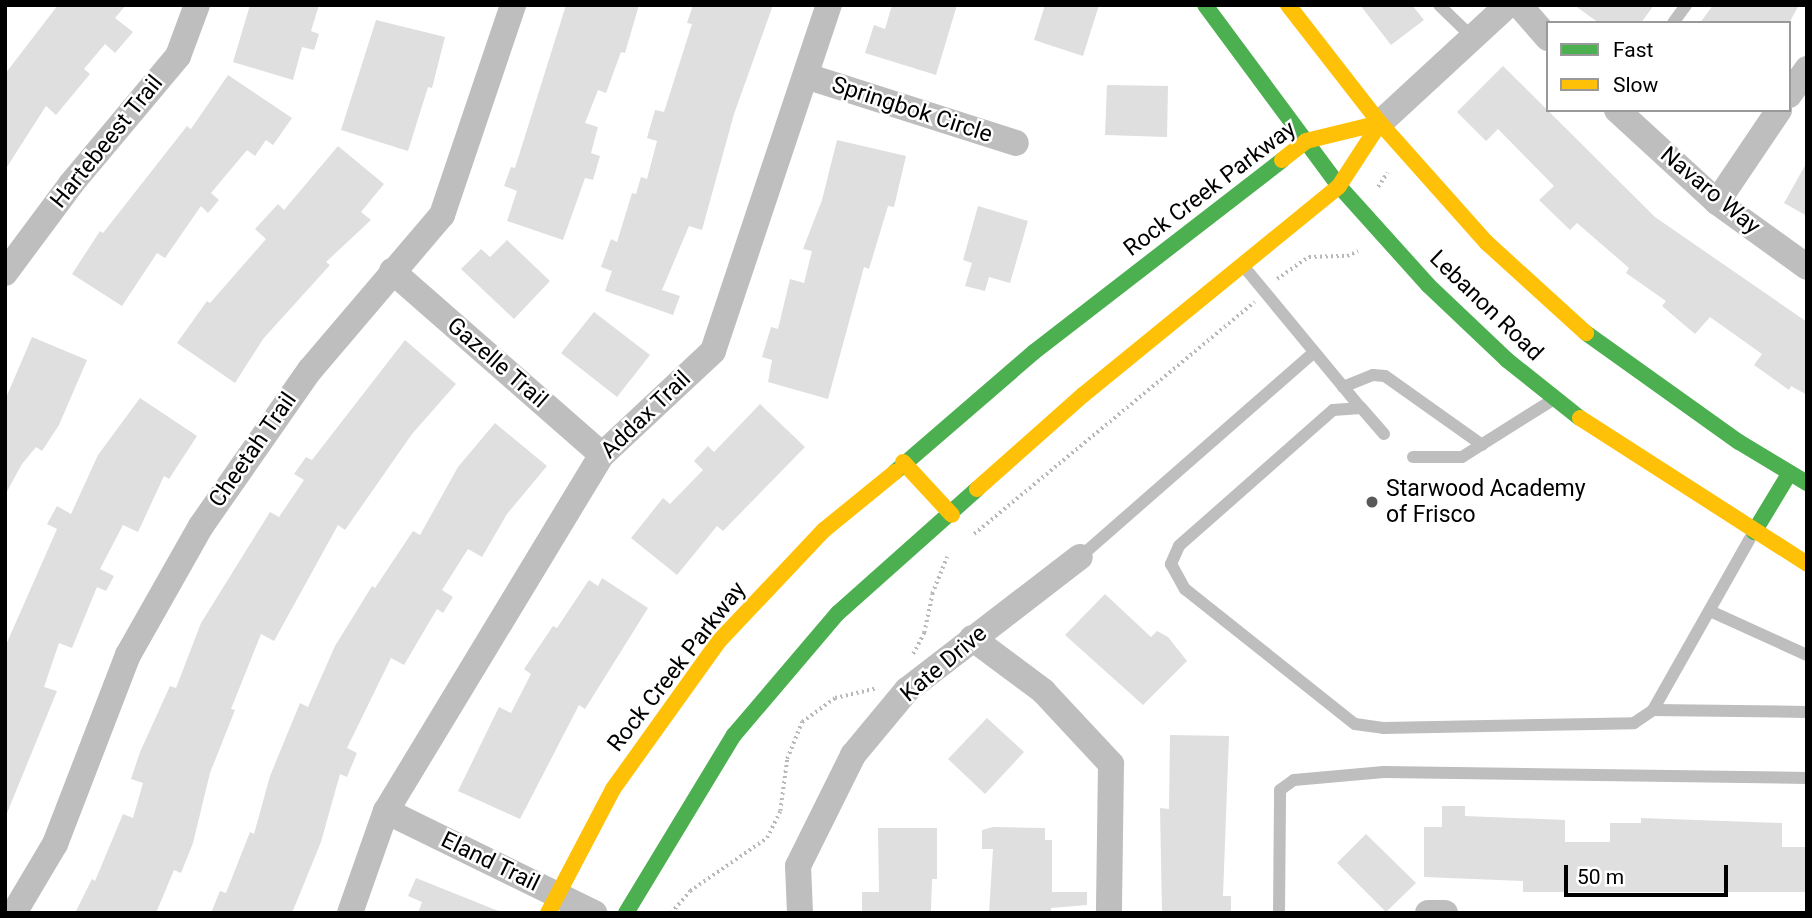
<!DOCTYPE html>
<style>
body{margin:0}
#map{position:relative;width:1812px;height:918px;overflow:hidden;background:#fff;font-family:Roboto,sans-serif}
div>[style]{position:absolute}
.building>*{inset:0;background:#dfdfdf}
.path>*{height:3.5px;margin-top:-1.75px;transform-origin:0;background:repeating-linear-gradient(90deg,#b9b9b9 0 2px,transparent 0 5.5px)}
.lane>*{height:12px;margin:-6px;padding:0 6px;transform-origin:6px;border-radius:6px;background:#bebebe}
.street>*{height:26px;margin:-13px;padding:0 13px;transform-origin:13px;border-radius:13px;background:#bebebe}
.fast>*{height:16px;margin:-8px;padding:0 8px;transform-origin:8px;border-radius:8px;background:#4caf50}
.slow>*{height:16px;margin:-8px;padding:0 8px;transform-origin:8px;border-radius:8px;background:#ffc107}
.dots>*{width:19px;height:19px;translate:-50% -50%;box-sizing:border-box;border:4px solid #fff;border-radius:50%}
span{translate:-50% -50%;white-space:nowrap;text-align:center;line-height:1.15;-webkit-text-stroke:5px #fff;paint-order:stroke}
.street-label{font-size:23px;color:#000}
.poi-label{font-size:23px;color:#000}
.left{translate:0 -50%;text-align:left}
.frame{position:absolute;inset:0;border:7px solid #000;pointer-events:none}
.legend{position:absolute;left:1546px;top:21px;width:245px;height:91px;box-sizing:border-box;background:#fff;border:2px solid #999;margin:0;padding:9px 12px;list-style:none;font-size:21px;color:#000}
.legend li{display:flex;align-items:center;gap:14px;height:35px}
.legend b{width:35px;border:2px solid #999}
.scale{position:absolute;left:1564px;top:865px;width:164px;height:32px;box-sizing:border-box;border:4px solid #000;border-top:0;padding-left:9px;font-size:21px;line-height:24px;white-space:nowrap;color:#000;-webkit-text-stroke:5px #fff;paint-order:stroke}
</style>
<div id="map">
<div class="building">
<i style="clip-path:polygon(58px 5px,126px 5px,115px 18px,133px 32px,115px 53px,105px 44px,84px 69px,90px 74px,56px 115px,46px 106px,5px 170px,5px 74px)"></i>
<i style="clip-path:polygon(250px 5px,319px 5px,311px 31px,319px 34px,314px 50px,302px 47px,293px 80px,233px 62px)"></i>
<i style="clip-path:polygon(566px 5px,639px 5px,625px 53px,621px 52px,606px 93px,598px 90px,585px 123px,598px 127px,591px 153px,600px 156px,593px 180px,585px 178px,563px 240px,507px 221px,517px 191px,504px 186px,511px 167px,515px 168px)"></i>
<i style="clip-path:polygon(693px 5px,773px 5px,734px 114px,702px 230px,689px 226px,662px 290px,680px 296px,673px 315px,605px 291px,612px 271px,601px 267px,611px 239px,617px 242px,632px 193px,636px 194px,641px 177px,647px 179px,657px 141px,647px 138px,655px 110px,664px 112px,692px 24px,687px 23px)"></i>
<i style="clip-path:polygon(892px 5px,957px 5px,936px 75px,865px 53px,874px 25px,885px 29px)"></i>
<i style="clip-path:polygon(1045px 5px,1099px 5px,1083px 56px,1034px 40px)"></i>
<i style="clip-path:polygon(1360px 5px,1412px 5px,1424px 20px,1391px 45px)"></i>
<i style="clip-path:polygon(1574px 5px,1654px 5px,1641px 23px,1599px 23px)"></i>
<i style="clip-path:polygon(1713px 5px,1799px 5px,1789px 23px,1700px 23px)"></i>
<i style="clip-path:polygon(376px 20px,445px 37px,432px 88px,428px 87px,408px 151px,341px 130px)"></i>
<i style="clip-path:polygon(1503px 66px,1655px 217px,1807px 322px,1807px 395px,1791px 386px,1789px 390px,1754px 365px,1762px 354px,1710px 317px,1695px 334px,1662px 306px,1666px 301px,1626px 273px,1629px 268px,1577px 223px,1570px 230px,1539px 200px,1554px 186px,1498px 129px,1486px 141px,1457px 112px)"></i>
<i style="clip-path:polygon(228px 75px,292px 118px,273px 145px,266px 140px,255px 156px,247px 150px,211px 193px,219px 200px,208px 213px,201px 206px,165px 258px,157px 253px,122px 306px,72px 274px,100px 231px,103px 233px,187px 126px,191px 129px)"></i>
<i style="clip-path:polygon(1107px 85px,1168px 86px,1167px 137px,1105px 135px)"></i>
<i style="clip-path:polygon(837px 140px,906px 156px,894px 207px,888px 206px,869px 269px,864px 267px,828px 399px,768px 382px,772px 360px,762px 357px,771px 327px,778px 329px,790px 279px,804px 283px,812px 251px,803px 249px,822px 200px)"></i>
<i style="clip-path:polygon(338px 146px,384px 184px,361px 212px,371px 220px,326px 262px,330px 265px,263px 339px,235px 383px,177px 343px,207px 301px,210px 303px,266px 239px,255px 229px,278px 204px,284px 210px)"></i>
<i style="clip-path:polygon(1807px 162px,1807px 216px,1784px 203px)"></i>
<i style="clip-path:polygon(978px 206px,1028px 221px,1010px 283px,989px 277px,985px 291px,965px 286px,972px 263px,963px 260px)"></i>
<i style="clip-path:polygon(507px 240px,550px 281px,514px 319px,461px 269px,481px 249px,490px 257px)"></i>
<i style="clip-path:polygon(594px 312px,650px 355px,617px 397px,561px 353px)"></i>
<i style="clip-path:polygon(32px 337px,87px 360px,59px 425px,42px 451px,36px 447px,22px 464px,5px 495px,5px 400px)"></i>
<i style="clip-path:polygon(405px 340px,456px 384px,412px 434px,345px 530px,338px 525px,274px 641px,261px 634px,231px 709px,235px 710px,210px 773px,193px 843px,181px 873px,174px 870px,156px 913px,75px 913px,92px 879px,95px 881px,123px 814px,133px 818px,143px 783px,131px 779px,140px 752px,170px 686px,176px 688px,201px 623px,270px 512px,279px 517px,304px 480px,294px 474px,306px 457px,312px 460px)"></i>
<i style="clip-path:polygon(140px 398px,197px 436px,169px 479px,164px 476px,138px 532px,123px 525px,100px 569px,114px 576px,106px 591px,97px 587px,72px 648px,59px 643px,44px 687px,57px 691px,5px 818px,5px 647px,57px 529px,47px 524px,57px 506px,71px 514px,98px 455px)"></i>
<i style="clip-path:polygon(760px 404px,805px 447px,723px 531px,717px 526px,677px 575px,631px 538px,663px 498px,670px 504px,703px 470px,694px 461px,708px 446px,714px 452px)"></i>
<i style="clip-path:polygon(495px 423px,547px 466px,507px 514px,482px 557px,468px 549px,442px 590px,453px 597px,443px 613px,437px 609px,404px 665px,391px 658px,347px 748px,357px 753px,347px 777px,340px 774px,321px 842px,292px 913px,211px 913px,220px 891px,226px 893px,250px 832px,254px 834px,270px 776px,300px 703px,308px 707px,335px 646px,372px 586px,375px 588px,413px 531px,420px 535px,458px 467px)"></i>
<i style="clip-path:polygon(602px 578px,648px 608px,585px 709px,579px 705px,520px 819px,458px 791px,499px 707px,511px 713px,531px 674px,524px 669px,553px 626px,557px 628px,589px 580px,598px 586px)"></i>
<i style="clip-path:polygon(1105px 594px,1151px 637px,1157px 631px,1168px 637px,1187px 661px,1143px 705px,1065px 635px)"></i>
<i style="clip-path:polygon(987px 718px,1024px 752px,985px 794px,948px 759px)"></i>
<i style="clip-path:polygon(1170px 735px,1229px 736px,1223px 896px,1231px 896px,1231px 913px,1162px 913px,1160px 808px,1169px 809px)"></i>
<i style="clip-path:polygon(1442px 806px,1465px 806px,1465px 816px,1565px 820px,1565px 842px,1610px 842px,1610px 823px,1641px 823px,1641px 818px,1782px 823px,1782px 847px,1807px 847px,1807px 892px,1523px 892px,1523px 881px,1424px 877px,1424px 827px,1442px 827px)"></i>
<i style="clip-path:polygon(993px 827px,1045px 828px,1045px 840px,1052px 840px,1052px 892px,1087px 892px,1087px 905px,1051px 908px,1051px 913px,989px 913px,993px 849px,982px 849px,982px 830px)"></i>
<i style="clip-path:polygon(878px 828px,937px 828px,937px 879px,932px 879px,931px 911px,862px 913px,862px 892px,879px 892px)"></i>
<i style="clip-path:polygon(1366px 834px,1416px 883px,1386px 912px,1337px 863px)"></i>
<i style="clip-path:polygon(416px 878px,501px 912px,501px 913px,418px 913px,422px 902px,408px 896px)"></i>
</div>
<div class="path">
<i style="left:1378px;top:187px;width:17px;rotate:-57deg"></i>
<i style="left:1277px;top:279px;width:39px;rotate:-35deg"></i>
<i style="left:1309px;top:257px;width:38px;rotate:-2deg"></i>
<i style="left:1347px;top:256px;width:12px;rotate:-24deg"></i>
<i style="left:974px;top:534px;width:364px;rotate:-39.6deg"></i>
<i style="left:913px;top:654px;width:24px;rotate:-62deg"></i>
<i style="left:924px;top:633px;width:40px;rotate:-78deg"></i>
<i style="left:932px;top:594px;width:40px;rotate:-68deg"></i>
<i style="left:671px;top:913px;width:29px;rotate:-49deg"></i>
<i style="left:690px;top:891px;width:93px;rotate:-34.5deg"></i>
<i style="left:767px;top:838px;width:30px;rotate:-64deg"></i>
<i style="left:780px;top:811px;width:52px;rotate:-82.3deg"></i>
<i style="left:787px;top:759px;width:40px;rotate:-68deg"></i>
<i style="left:802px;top:722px;width:41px;rotate:-36deg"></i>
<i style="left:835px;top:698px;width:44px;rotate:-13.1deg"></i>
</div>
<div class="lane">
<i style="left:1439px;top:5px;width:46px;rotate:44.1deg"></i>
<i style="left:1673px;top:23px;width:22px;rotate:-54deg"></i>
<i style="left:1245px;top:268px;width:182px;rotate:50.4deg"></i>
<i style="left:1343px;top:387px;width:32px;rotate:-22deg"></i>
<i style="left:1373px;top:375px;width:12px;rotate:5deg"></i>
<i style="left:1385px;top:376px;width:119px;rotate:35.4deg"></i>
<i style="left:1384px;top:434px;width:35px;rotate:-131deg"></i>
<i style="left:1361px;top:408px;width:28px;rotate:176deg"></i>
<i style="left:1333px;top:410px;width:205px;rotate:138.6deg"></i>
<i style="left:1179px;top:546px;width:20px;rotate:114deg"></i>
<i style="left:1171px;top:564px;width:29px;rotate:61deg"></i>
<i style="left:1185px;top:589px;width:217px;rotate:38.5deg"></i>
<i style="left:1355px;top:724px;width:28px;rotate:8deg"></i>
<i style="left:1383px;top:728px;width:251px;rotate:-1.1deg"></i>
<i style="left:1634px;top:723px;width:23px;rotate:-34deg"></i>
<i style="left:1653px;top:710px;width:201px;rotate:-60.5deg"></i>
<i style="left:1413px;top:457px;width:49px"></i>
<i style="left:1462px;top:457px;width:105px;rotate:-32.2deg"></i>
<i style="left:1080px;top:557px;width:311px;rotate:-41.2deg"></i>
<i style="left:1710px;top:611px;width:107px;rotate:24.4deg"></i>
<i style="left:1653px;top:710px;width:154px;rotate:0.7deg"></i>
<i style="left:1279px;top:913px;width:123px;rotate:-89.5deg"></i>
<i style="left:1280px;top:790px;width:17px;rotate:-36deg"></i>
<i style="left:1294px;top:780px;width:90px;rotate:-5.1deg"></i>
<i style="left:1384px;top:772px;width:423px;rotate:0.8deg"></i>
</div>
<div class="street">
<i style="left:1519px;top:5px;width:44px;rotate:48.7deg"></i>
<i style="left:809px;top:77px;width:217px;rotate:17.7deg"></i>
<i style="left:1789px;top:95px;width:32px;rotate:-55deg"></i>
<i style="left:1617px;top:110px;width:136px;rotate:42.6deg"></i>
<i style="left:1717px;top:202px;width:111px;rotate:35.8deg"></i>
<i style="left:1380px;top:123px;width:174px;rotate:-42.7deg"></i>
<i style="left:1717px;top:202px;width:111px;rotate:-56deg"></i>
<i style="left:392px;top:271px;width:279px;rotate:41.2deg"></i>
<i style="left:5px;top:273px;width:111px;rotate:-53.4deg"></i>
<i style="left:71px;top:184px;width:167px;rotate:-50.1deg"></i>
<i style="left:178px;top:56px;width:54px;rotate:-69.6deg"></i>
<i style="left:972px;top:638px;width:89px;rotate:36.7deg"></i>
<i style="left:1043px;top:691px;width:100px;rotate:47deg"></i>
<i style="left:1111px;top:764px;width:149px;rotate:90.8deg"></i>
<i style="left:386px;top:811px;width:232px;rotate:26.1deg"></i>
<i style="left:14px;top:913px;width:80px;rotate:-59.3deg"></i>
<i style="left:55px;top:844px;width:203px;rotate:-68.9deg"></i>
<i style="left:128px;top:655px;width:148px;rotate:-60.5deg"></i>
<i style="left:201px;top:526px;width:190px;rotate:-55.1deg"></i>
<i style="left:310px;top:370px;width:204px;rotate:-49.6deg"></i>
<i style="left:442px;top:215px;width:222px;rotate:-71.3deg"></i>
<i style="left:350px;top:913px;width:108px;rotate:-70.6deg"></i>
<i style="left:386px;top:811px;width:416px;rotate:-58.8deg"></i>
<i style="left:602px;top:455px;width:152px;rotate:-43.1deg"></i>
<i style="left:713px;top:351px;width:365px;rotate:-71.5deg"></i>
<i style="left:800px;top:913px;width:47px;rotate:-92.4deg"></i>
<i style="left:798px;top:866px;width:124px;rotate:-63.6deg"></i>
<i style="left:853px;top:755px;width:85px;rotate:-50.3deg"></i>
<i style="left:907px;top:690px;width:218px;rotate:-37.6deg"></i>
<i style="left:1428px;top:913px;width:17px"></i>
</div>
<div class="fast">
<i style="left:1205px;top:5px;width:225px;rotate:53.5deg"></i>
<i style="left:1339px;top:186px;width:133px;rotate:48deg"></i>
<i style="left:1428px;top:285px;width:109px;rotate:43.5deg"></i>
<i style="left:1507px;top:360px;width:93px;rotate:38.5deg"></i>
<i style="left:1586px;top:333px;width:188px;rotate:35.5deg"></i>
<i style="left:1739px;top:442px;width:79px;rotate:31.1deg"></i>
<i style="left:895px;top:472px;width:184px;rotate:-40.8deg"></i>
<i style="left:1034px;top:352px;width:314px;rotate:-37.7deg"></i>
<i style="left:1754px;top:532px;width:68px;rotate:-58.9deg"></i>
<i style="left:626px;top:913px;width:208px;rotate:-58.8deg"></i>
<i style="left:734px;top:735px;width:160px;rotate:-49.6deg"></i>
<i style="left:838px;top:613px;width:186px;rotate:-41.7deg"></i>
</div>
<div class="slow">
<i style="left:1288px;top:5px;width:150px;rotate:52.1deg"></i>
<i style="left:1380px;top:123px;width:161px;rotate:48.3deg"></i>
<i style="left:1487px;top:243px;width:134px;rotate:42.3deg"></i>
<i style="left:1282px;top:160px;width:31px;rotate:-38deg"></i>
<i style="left:1306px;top:141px;width:76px;rotate:-13.7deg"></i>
<i style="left:1580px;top:418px;width:270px;rotate:32.7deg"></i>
<i style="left:903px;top:462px;width:72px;rotate:47.2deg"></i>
<i style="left:977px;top:489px;width:142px;rotate:-41.6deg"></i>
<i style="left:1083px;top:395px;width:330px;rotate:-39.2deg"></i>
<i style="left:1339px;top:186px;width:75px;rotate:-56.9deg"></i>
<i style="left:548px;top:913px;width:140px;rotate:-62.3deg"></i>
<i style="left:613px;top:789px;width:182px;rotate:-54.4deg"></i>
<i style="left:719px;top:641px;width:153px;rotate:-46.6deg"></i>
<i style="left:824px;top:530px;width:92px;rotate:-39.2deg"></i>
</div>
<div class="dots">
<i style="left:1372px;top:502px;background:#595959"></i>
</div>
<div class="street-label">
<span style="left:912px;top:110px;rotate:18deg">Springbok Circle</span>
<span style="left:107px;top:142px;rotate:-51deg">Hartebeest Trail</span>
<span style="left:1210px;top:189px;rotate:-37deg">Rock Creek Parkway</span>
<span style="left:1710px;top:191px;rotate:40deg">Navaro Way</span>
<span style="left:1486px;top:306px;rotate:44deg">Lebanon Road</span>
<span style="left:497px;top:363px;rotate:41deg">Gazelle Trail</span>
<span style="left:646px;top:415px;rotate:-44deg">Addax Trail</span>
<span style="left:253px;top:450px;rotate:-55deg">Cheetah Trail</span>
<span style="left:944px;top:664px;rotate:-40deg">Kate Drive</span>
<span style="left:677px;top:667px;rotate:-52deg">Rock Creek Parkway</span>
<span style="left:490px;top:862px;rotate:26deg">Eland Trail</span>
</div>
<div class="poi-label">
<span class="left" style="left:1386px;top:502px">Starwood Academy<br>of Frisco</span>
</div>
<div class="frame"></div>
<ul class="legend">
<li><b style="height:9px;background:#4caf50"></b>Fast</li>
<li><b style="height:9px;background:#ffc107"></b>Slow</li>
</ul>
<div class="scale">50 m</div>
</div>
